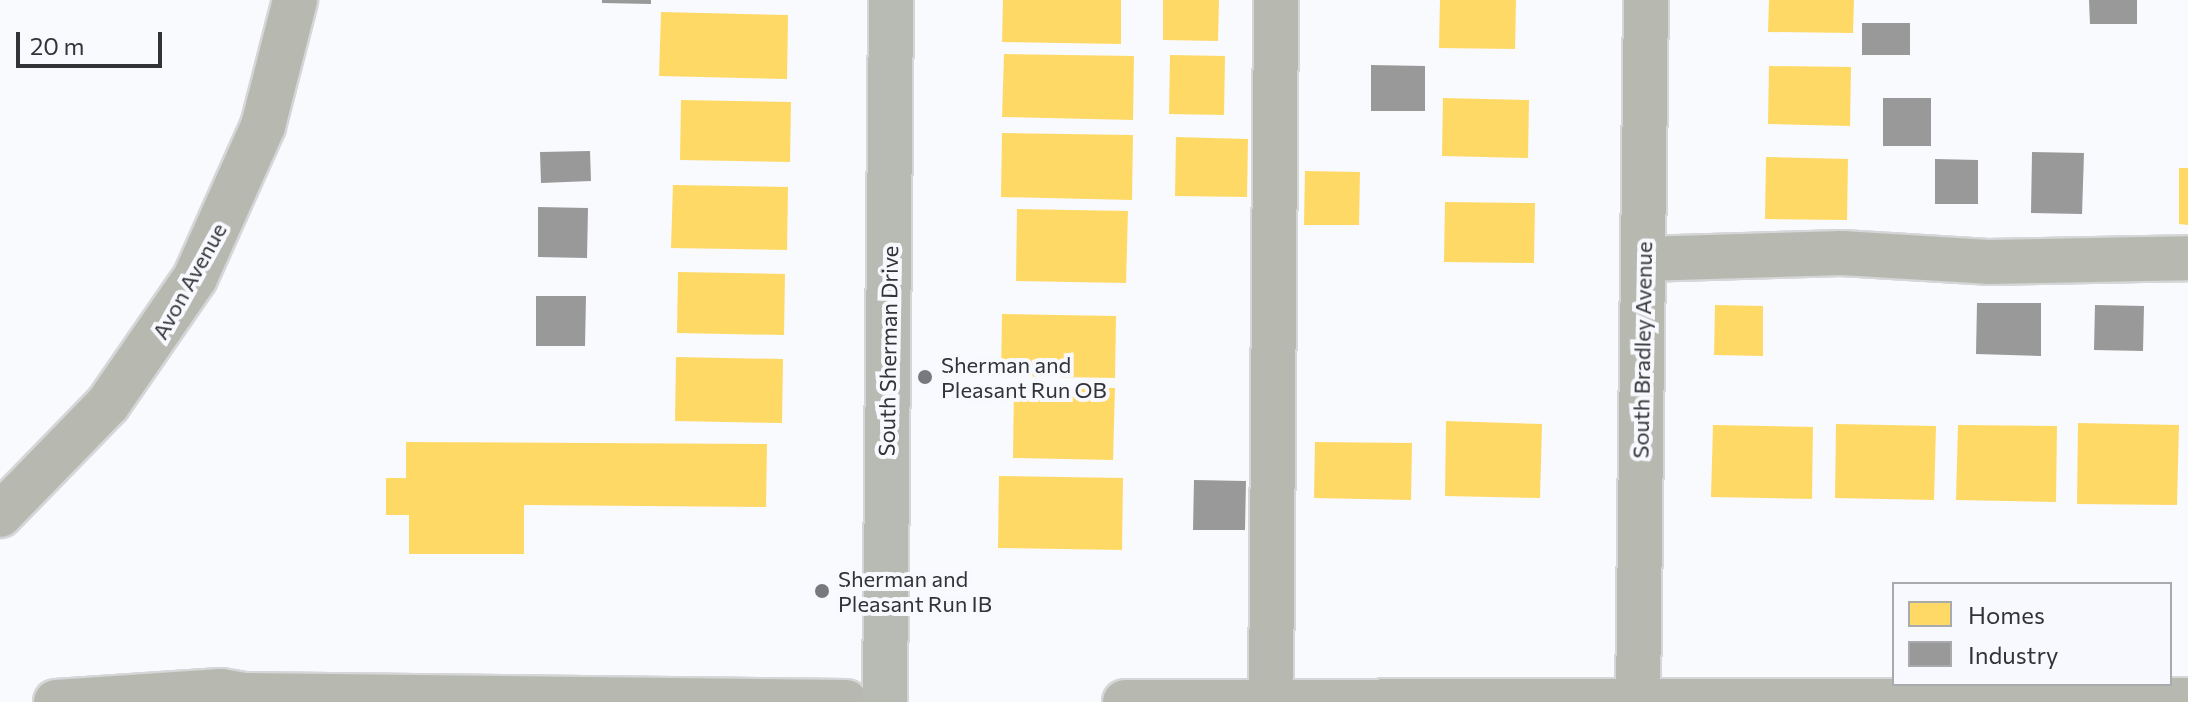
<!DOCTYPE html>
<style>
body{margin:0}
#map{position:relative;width:2188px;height:702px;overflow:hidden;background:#f8fafd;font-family:Commissioner,sans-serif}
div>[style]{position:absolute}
.homes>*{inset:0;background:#ffd966}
.industry>*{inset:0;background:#999}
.roads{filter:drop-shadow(2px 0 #d5d6d8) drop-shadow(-2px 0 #d5d6d8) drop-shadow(0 2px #d5d6d8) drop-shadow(0 -2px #d5d6d8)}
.minor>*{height:44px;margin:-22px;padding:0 22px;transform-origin:22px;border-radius:22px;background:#b7b9b0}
.major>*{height:44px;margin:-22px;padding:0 22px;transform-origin:22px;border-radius:22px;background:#b8bbb4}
.dots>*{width:22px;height:22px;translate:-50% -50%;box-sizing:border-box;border:4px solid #f7f9fe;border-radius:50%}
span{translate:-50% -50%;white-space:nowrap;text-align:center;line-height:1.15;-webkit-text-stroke:8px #f7f9fe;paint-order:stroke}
.street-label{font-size:22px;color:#323336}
.poi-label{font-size:22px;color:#323336}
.left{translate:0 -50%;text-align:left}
.legend{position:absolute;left:1892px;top:582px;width:280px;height:104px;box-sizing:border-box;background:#f7f9fe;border:2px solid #a8aaae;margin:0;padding:10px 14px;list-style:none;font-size:24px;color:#323336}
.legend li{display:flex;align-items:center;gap:16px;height:40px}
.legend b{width:40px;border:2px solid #a8aaae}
.scale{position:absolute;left:16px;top:32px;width:146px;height:36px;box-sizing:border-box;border:4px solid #323336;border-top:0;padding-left:10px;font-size:24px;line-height:28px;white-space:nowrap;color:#323336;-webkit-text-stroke:6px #f7f9fe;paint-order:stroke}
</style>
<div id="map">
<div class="homes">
<i style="clip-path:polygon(1003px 0,1121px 0,1121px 44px,1002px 42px)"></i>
<i style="clip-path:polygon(1163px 0,1219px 0,1218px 41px,1163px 40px)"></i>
<i style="clip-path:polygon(1440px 0,1516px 0,1515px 49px,1439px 48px)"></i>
<i style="clip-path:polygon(1769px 0,1854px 0,1853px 33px,1768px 32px)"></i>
<i style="clip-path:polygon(661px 12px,788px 15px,787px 79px,659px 76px)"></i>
<i style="clip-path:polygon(1004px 54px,1134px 56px,1133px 120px,1002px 117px)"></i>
<i style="clip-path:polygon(1170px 55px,1225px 56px,1224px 115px,1169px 114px)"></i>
<i style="clip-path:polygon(1769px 66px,1851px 67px,1850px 126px,1768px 124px)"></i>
<i style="clip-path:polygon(1443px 98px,1529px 100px,1528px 158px,1442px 156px)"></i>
<i style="clip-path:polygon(681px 100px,791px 102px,790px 162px,680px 160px)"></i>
<i style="clip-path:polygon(1002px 133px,1133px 135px,1132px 200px,1001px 197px)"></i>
<i style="clip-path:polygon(1176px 137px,1248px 139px,1247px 197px,1175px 196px)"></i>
<i style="clip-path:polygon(1766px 157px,1848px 159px,1847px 220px,1765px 219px)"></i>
<i style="clip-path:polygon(2179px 168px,2188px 168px,2188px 225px,2179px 224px)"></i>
<i style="clip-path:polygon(1305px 171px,1360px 172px,1359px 225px,1304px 225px)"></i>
<i style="clip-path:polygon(673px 185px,788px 187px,787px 250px,671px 248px)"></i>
<i style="clip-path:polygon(1445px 202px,1535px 203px,1534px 263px,1444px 262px)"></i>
<i style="clip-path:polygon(1017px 209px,1128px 211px,1126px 283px,1016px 281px)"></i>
<i style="clip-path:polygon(678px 272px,785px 274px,784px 335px,677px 333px)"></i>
<i style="clip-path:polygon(1715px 305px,1763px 306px,1763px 356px,1714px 355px)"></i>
<i style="clip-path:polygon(1002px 314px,1116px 316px,1115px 378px,1001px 376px)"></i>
<i style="clip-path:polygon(676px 357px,783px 359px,782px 423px,675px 421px)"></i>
<i style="clip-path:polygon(1014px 386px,1115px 388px,1113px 460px,1013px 458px)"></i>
<i style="clip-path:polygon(1446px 421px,1542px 424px,1540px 498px,1445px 496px)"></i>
<i style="clip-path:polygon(2078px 423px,2179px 425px,2177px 505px,2077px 504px)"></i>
<i style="clip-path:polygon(1836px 424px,1936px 426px,1934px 500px,1835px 498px)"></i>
<i style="clip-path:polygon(1713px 425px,1813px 427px,1812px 499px,1711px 497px)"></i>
<i style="clip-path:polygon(1958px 425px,2057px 426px,2056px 502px,1956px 500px)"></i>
<i style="clip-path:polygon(406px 442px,767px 444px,766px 507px,524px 505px,524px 554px,409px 554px,409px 515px,386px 515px,386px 478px,406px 478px)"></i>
<i style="clip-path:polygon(1315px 442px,1412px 443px,1411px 500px,1314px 498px)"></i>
<i style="clip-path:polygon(999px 476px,1123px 478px,1122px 550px,998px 548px)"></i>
</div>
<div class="industry">
<i style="clip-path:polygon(602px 0,651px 0,651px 4px,602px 3px)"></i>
<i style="clip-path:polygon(2089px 0,2137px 0,2137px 24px,2090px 24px)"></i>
<i style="clip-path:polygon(1862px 23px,1910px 23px,1910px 55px,1862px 55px)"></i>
<i style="clip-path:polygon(1371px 65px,1425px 66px,1425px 111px,1371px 111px)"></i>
<i style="clip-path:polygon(1883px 98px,1931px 98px,1931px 146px,1883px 146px)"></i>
<i style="clip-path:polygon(590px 151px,591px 181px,541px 183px,540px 152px)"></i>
<i style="clip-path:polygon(2032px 152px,2084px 153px,2082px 214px,2031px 213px)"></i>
<i style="clip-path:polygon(1935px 159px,1978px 160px,1978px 204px,1935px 204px)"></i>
<i style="clip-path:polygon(538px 207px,588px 208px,587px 258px,538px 257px)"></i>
<i style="clip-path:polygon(536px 296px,586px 296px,585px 346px,536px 346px)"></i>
<i style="clip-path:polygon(1977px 303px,2041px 303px,2041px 356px,1976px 354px)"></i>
<i style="clip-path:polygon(2095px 305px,2144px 306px,2143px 351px,2094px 350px)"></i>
<i style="clip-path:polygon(1194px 480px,1246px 481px,1245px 530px,1193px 530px)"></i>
</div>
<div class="roads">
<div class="minor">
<i style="left:1643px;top:259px;width:199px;rotate:-1.7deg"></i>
<i style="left:1842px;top:253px;width:146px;rotate:3.5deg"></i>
<i style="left:1988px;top:262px;width:200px;rotate:-1.1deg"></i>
<i style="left:0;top:515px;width:155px;rotate:-45.8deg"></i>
<i style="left:108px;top:404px;width:153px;rotate:-55.4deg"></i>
<i style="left:195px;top:278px;width:167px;rotate:-65.9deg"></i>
<i style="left:263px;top:126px;width:130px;rotate:-75.7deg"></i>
<i style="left:1638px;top:701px;width:701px;rotate:-89.35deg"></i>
<i style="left:56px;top:702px;width:165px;rotate:-3.8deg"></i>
<i style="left:221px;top:691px;width:23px;rotate:10deg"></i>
<i style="left:244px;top:695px;width:602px;rotate:0.67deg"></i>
<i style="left:1125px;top:702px;width:1063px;rotate:-0.11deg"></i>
<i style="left:1271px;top:702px;width:702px;rotate:-89.59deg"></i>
</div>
<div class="major">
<i style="left:885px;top:702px;width:702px;rotate:-89.51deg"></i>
</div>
</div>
<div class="dots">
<i style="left:925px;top:377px;background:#77797c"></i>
<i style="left:822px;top:591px;background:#77797c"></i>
</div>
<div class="street-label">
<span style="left:189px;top:281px;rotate:-61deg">Avon Avenue</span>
<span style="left:1642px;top:350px;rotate:-89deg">South Bradley Avenue</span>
<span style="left:888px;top:351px;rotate:-89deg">South Sherman Drive</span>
</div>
<div class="poi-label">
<span class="left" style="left:941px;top:377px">Sherman and<br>Pleasant Run OB</span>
<span class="left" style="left:838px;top:591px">Sherman and<br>Pleasant Run IB</span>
</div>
<ul class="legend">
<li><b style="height:22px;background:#ffd966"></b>Homes</li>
<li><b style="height:22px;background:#999"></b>Industry</li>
</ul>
<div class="scale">20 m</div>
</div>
